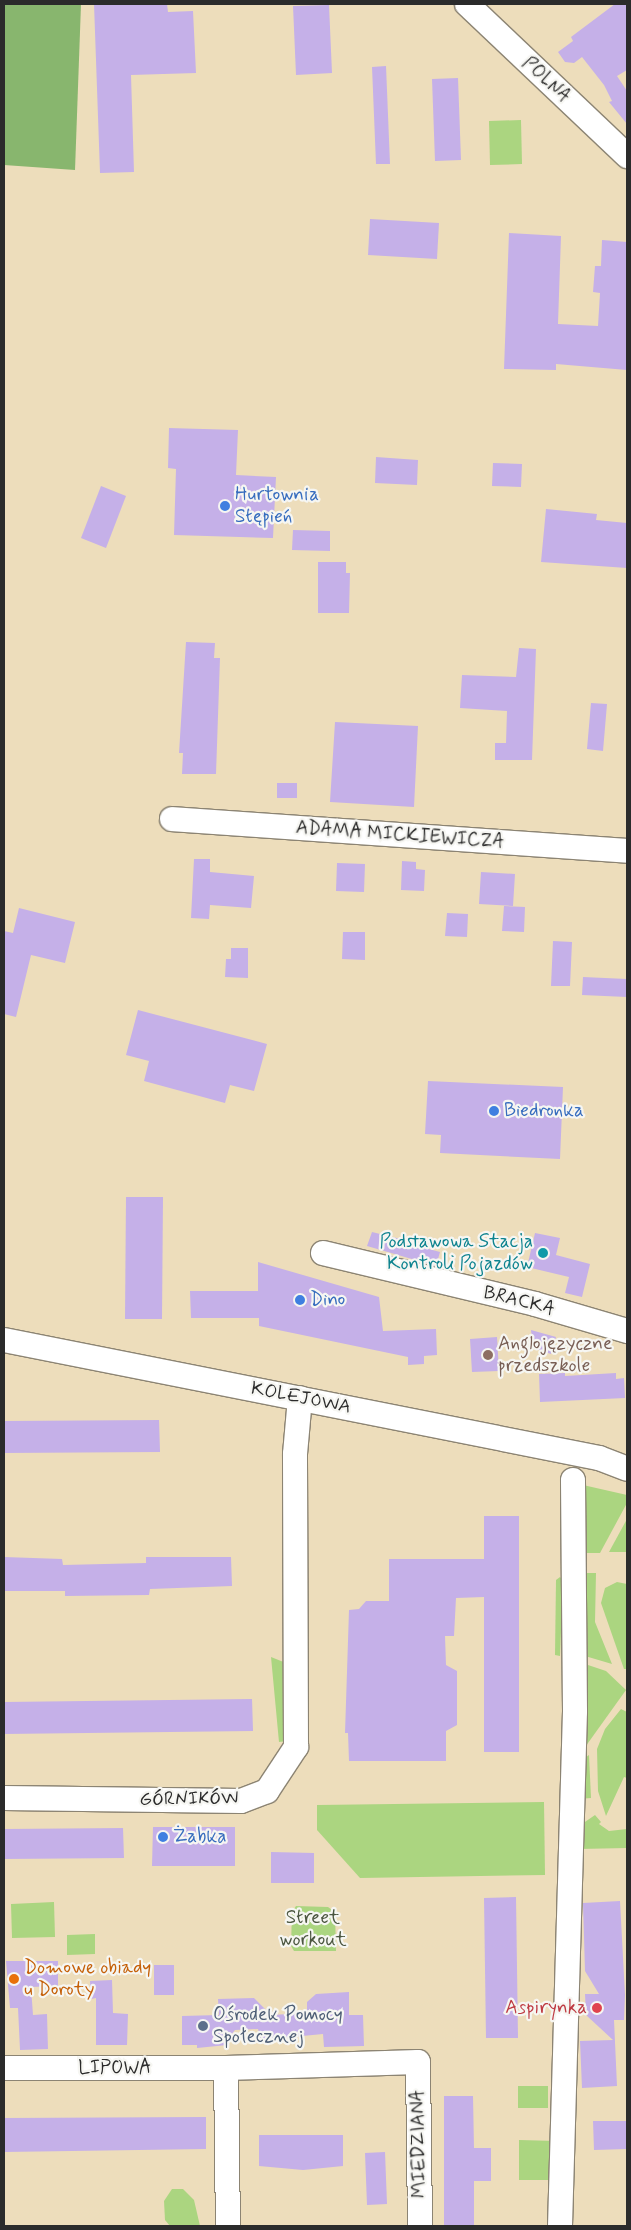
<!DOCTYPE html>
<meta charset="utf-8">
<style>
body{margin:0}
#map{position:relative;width:631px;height:2230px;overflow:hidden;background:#edddbb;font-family:Mynerve,sans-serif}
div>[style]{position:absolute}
.green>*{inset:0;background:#abd580}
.forest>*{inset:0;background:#88b66e}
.building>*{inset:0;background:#c5b0e8}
.roads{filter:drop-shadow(1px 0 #8c8473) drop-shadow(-1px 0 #8c8473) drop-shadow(0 1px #8c8473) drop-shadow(0 -1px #8c8473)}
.minor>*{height:24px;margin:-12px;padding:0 12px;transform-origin:12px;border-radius:12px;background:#fff}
.dots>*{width:14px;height:14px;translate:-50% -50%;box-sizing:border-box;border:2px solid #f6f6f2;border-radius:50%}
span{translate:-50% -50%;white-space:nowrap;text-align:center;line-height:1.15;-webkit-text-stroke:4.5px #f6f6f2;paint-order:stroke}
.street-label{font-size:19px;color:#2b2b2b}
.shop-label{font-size:19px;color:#366cbe}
.left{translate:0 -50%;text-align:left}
.culture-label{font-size:19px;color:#0d838f}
.right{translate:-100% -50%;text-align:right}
.education-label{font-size:19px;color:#785e54}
.park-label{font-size:19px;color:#4b5640}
.food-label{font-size:19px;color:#c56008}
.health-label{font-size:19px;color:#be3a42}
.service-label{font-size:19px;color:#4e5e75}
.frame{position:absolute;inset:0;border:5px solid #2b2b2b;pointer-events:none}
</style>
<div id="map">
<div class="green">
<i style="clip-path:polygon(521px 120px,522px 164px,490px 165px,489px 121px)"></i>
<i style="clip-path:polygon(583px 1485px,627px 1495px,627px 1503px,600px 1553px,585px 1553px)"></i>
<i style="clip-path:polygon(627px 1519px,627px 1552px,609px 1552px)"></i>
<i style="clip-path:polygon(582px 1573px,596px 1573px,595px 1622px,612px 1664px,585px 1656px)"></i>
<i style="clip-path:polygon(560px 1577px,563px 1580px,560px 1656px,555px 1655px,556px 1580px)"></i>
<i style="clip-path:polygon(617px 1582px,627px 1584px,627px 1669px,624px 1669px,601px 1603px,605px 1588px)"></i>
<i style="clip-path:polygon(271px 1657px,286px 1663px,287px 1741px,279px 1742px)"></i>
<i style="clip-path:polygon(585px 1664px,606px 1671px,626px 1690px,583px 1750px)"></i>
<i style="clip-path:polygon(621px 1709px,627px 1712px,627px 1778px,624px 1777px,606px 1816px,598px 1791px,597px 1749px,605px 1729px)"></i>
<i style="clip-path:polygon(589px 1755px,591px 1798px,579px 1799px,582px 1760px)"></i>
<i style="clip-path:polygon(544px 1802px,545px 1875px,360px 1878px,317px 1830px,317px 1805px)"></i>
<i style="clip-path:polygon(595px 1815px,601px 1822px,599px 1824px,609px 1831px,627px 1829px,627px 1848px,579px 1849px,582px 1824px)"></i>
<i style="clip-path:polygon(54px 1902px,55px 1937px,12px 1938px,11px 1904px)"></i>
<i style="clip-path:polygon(296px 1906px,328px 1907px,335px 1912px,336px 1951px,294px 1951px,291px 1946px,292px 1912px)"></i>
<i style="clip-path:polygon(95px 1934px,95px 1954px,67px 1955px,67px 1935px)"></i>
<i style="clip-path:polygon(518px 2086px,548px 2086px,548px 2108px,518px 2108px)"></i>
<i style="clip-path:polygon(519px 2140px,557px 2141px,556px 2180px,519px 2180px)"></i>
<i style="clip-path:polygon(172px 2189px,183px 2189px,194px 2200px,200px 2226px,170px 2226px,165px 2220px,164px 2201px)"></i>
</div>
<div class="forest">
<i style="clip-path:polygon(4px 4px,81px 4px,75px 170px,4px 165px)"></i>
</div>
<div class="building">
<i style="clip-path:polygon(94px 4px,167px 4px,168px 12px,193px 11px,196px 73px,131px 75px,134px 172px,100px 173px)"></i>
<i style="clip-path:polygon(615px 4px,627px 4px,627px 70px,617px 76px,627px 91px,627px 124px,609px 102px,612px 101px,604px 85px,582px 57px,574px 63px,565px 62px,558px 52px,573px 41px,571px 37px)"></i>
<i style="clip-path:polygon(329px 5px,332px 73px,296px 75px,293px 6px)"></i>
<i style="clip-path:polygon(386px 66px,390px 164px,376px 164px,372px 67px)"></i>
<i style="clip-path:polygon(458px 78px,461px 160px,435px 161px,432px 79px)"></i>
<i style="clip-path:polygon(370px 219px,439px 223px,437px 259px,368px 255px)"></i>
<i style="clip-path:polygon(509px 233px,561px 236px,558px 324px,598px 326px,600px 293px,593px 292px,595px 266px,601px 266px,602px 240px,627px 242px,627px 370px,556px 364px,556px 370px,504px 369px)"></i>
<i style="clip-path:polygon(169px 428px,238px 430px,236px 475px,276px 477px,273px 538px,174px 535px,176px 469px,168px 468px)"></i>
<i style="clip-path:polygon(376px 457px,418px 460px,417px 485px,375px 483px)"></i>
<i style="clip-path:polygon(493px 463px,522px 464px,521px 487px,492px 486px)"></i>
<i style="clip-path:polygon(101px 486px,126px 496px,106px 548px,81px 538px)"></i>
<i style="clip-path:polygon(546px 509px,597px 514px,596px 520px,627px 523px,627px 568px,541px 562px)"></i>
<i style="clip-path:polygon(293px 530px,330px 531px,330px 551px,292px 550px)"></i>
<i style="clip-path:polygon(318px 562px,346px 562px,346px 573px,350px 573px,349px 613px,318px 613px)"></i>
<i style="clip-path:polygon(186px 642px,215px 643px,214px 658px,220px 658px,216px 774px,182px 774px,183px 753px,179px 753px)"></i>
<i style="clip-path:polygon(519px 648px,536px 649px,532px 760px,495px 760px,495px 743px,506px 743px,507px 711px,460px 708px,462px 675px,516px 677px)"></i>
<i style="clip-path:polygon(591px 703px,607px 704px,603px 751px,587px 749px)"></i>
<i style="clip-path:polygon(335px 722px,418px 726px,414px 807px,330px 802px)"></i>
<i style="clip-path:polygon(277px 783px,297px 783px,297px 798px,277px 798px)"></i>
<i style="clip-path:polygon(194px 859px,210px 859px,210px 872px,254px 876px,251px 908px,210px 905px,209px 919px,191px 918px)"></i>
<i style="clip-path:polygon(402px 861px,416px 862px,416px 869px,425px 870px,424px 891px,401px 890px)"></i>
<i style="clip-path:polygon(337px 863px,365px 864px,364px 892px,336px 891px)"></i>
<i style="clip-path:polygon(481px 872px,515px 874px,513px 906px,479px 904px)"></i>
<i style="clip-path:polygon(504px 906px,525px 907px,524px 932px,502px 931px)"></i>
<i style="clip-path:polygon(19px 908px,75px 922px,65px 963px,31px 955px,16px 1017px,4px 1014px,4px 931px,13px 933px)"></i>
<i style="clip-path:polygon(447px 913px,468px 914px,467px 937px,445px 936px)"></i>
<i style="clip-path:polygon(343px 932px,365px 932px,365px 960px,342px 959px)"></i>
<i style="clip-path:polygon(553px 941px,572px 942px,570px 986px,551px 986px)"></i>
<i style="clip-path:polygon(231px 948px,248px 948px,248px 978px,225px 977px,226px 959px,231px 959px)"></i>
<i style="clip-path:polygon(583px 977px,627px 979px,627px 997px,582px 995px)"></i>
<i style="clip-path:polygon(138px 1010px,267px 1044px,254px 1091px,230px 1085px,225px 1103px,144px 1081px,149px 1061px,126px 1055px)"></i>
<i style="clip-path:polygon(428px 1081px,563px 1087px,560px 1159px,440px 1153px,441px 1135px,425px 1134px)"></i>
<i style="clip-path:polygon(126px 1197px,163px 1197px,162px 1319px,125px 1319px)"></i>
<i style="clip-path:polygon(372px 1232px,425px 1245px,425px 1248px,440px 1252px,436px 1266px,367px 1246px)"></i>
<i style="clip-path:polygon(535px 1233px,560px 1238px,556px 1255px,590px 1264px,582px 1297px,565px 1293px,569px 1277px,527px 1267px)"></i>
<i style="clip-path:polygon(258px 1262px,379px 1297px,383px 1331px,436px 1329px,437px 1355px,424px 1356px,424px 1364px,408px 1365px,408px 1357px,259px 1326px,259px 1318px,191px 1318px,190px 1291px,258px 1291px)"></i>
<i style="clip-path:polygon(531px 1330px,556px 1337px,551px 1354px,533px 1348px)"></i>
<i style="clip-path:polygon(497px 1337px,499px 1371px,472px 1372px,470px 1339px)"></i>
<i style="clip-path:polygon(565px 1373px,565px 1376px,616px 1373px,616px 1379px,624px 1378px,625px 1398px,540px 1402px,539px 1374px)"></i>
<i style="clip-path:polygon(159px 1420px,160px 1452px,4px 1453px,4px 1421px)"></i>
<i style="clip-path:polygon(484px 1516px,519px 1516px,519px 1752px,484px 1752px,484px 1597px,456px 1598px,454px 1636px,445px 1636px,446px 1665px,457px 1671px,457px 1725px,446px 1731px,446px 1761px,349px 1761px,348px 1733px,345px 1733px,349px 1610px,359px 1609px,366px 1601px,389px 1601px,389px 1559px,484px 1559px)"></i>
<i style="clip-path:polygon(4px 1557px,62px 1559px,63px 1565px,146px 1563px,146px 1557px,231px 1557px,232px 1586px,150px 1589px,149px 1595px,65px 1596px,65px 1591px,4px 1591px)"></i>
<i style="clip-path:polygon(252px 1699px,253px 1731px,4px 1734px,4px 1702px)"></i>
<i style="clip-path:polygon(153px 1827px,235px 1827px,235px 1866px,152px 1866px)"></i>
<i style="clip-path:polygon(123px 1828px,124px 1858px,4px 1859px,4px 1829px)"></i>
<i style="clip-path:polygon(271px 1852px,314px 1853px,314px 1883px,271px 1883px)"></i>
<i style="clip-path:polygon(516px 1897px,518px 2038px,486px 2038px,484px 1898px)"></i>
<i style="clip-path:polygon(620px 1901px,625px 1995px,624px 2020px,614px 2020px,617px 2086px,582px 2088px,580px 2041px,613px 2040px,586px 2015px,585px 1994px,599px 1994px,585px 1971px,583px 1903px)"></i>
<i style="clip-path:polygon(6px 1961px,58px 1961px,58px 1986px,31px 1987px,33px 2015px,47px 2014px,48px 2049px,20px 2050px,18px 2008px,10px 2008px)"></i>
<i style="clip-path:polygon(154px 1965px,174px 1965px,174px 1995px,154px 1995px)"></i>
<i style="clip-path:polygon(112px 1980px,113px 2013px,128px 2014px,127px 2045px,96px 2045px,96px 1998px,91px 1999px,90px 1981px)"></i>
<i style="clip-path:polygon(349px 1992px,349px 2015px,363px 2015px,364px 2046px,324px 2047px,323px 2034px,261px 2040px,258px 2029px,235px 2030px,227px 2040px,227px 2045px,197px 2048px,197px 2045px,182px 2045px,182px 2016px,219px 2015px,218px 1999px,254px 1998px,271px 2015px,307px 2013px,307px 2002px,316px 1994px)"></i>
<i style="clip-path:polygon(444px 2096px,473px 2096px,474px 2148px,491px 2148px,491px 2181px,474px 2181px,474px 2226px,444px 2226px)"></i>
<i style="clip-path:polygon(206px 2117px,206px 2149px,4px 2152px,4px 2118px)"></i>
<i style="clip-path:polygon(593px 2121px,627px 2121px,627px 2149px,594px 2150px)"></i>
<i style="clip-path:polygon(259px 2135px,343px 2135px,343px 2166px,303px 2170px,259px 2166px)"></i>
<i style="clip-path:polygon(385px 2152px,387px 2204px,367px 2205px,365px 2153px)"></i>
</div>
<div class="roads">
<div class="minor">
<i style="left:467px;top:4px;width:221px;rotate:43.5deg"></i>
<i style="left:172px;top:819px;width:456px;rotate:4deg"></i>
<i style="left:323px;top:1253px;width:218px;rotate:13.5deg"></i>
<i style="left:535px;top:1304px;width:96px;rotate:16.4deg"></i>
<i style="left:4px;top:1340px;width:607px;rotate:11.22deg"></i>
<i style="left:599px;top:1458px;width:30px;rotate:21deg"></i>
<i style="left:4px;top:1798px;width:237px;rotate:0.7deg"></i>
<i style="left:241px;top:1801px;width:28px;rotate:-21deg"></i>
<i style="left:267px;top:1791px;width:53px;rotate:-56.6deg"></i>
<i style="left:296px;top:1747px;width:293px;rotate:-90.2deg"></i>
<i style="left:295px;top:1454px;width:56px;rotate:-84.9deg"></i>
<i style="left:4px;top:2068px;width:222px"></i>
<i style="left:226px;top:2068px;width:192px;rotate:-1.8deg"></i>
<i style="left:418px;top:2062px;width:164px;rotate:89.3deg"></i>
<i style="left:226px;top:2068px;width:158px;rotate:89.3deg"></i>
<i style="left:560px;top:2226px;width:515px;rotate:-88.33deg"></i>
<i style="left:575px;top:1711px;width:231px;rotate:-90.5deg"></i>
</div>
</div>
<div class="dots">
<i style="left:225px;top:506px;background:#3f7fe0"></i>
<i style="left:494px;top:1111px;background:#3f7fe0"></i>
<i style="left:543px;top:1253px;background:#0f9aa8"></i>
<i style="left:300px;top:1300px;background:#3f7fe0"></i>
<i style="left:488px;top:1355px;background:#8d6e63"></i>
<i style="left:163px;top:1837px;background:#3f7fe0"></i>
<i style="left:14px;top:1979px;background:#e8710a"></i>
<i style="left:597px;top:2008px;background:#e0444e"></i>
<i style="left:203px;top:2026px;background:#5c6f8a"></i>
</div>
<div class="street-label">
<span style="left:546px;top:80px;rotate:43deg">POLNA</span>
<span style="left:400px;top:835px;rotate:4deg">ADAMA MICKIEWICZA</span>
<span style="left:519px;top:1301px;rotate:14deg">BRACKA</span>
<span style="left:301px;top:1398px;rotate:11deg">KOLEJOWA</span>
<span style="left:189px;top:1799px;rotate:-1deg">GÓRNIKÓW</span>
<span style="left:115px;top:2068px">LIPOWA</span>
<span style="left:419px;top:2144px;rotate:-91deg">MIEDZIANA</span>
</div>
<div class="shop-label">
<span class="left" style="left:235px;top:506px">Hurtownia<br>Stępień</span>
<span class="left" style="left:504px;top:1111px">Biedronka</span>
<span class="left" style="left:310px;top:1300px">Dino</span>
<span class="left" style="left:173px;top:1837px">Żabka</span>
</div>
<div class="culture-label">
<span class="right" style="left:533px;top:1253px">Podstawowa Stacja<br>Kontroli Pojazdów</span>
</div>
<div class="education-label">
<span class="left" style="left:498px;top:1355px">Anglojęzyczne<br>przedszkole</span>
</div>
<div class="park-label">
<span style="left:313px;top:1929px">Street<br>workout</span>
</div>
<div class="food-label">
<span class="left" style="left:24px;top:1979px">Domowe obiady<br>u Doroty</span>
</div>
<div class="health-label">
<span class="right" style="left:587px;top:2008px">Aspirynka</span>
</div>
<div class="service-label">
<span class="left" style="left:213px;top:2026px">Ośrodek Pomocy<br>Społecznej</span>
</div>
<div class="frame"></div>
</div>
